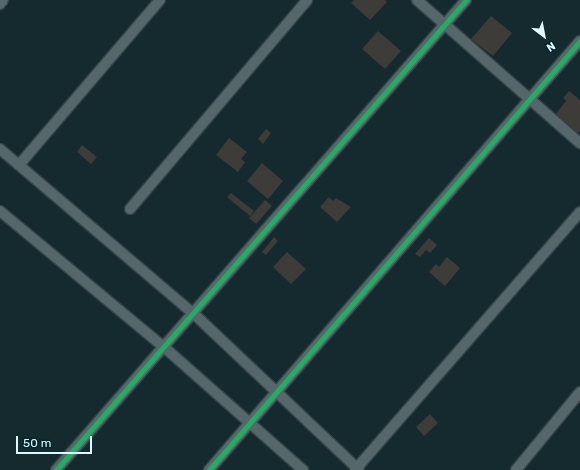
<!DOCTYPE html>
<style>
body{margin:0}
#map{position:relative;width:580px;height:470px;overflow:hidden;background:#142a2e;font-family:Rubik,sans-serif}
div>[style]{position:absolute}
.building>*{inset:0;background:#3e3c39}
.roads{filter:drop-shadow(1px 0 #344347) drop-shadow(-1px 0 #344347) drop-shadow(0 1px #344347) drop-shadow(0 -1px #344347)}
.minor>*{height:10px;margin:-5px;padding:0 5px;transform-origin:5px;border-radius:5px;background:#56676b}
.cycleway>*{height:5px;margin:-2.5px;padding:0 2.5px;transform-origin:2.5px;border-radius:2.5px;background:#26ab63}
span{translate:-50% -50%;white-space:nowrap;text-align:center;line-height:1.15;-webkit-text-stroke:3px #00262e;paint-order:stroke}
.north{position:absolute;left:524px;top:16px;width:40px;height:40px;-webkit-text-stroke:3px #00262e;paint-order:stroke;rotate:148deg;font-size:11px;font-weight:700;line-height:16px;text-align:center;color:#dff7ff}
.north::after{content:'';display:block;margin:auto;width:14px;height:18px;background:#dff7ff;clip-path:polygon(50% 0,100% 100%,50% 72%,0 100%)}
.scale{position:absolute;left:16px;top:436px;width:76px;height:18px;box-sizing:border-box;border:2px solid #dff7ff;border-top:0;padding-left:5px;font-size:12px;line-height:14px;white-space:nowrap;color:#dff7ff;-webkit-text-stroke:3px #00262e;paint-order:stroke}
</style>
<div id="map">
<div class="building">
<i style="clip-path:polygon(354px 0,385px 0,387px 2px,370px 20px,351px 3px)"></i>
<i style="clip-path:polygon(491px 16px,512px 33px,493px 56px,471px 39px)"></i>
<i style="clip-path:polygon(378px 31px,401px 51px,385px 69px,362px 49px)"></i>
<i style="clip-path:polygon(569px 91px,580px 100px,580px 131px,577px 134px,555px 115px,566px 101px,563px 98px)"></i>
<i style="clip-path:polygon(266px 129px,271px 133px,263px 144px,258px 139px)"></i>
<i style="clip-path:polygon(229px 138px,247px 152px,241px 159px,245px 162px,238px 172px,216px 155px)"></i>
<i style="clip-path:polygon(82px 145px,97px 157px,91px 164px,77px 152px)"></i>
<i style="clip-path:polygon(262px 163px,283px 181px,268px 199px,247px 181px)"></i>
<i style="clip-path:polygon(231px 193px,254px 211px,250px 216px,227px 197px)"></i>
<i style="clip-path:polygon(329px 197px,333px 201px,336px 198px,351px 207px,337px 222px,320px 207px)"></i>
<i style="clip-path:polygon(265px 200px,272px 206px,256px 224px,249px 218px)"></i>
<i style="clip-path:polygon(274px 237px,278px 241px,266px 255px,262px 252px)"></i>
<i style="clip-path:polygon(429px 238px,437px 245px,430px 253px,426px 250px,420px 257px,415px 254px)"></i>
<i style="clip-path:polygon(287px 252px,306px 269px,291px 284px,273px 267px)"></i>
<i style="clip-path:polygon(447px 257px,460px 268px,445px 286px,429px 272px,436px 264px,439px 267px)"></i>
<i style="clip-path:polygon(430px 414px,438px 423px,424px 436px,416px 427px)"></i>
</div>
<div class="roads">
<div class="minor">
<i style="left:417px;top:0;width:217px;rotate:41.3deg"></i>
<i style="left:0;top:4px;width:5px;rotate:-53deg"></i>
<i style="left:0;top:149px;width:253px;rotate:40.4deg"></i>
<i style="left:193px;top:313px;width:228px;rotate:43.4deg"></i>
<i style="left:19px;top:165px;width:217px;rotate:-49.5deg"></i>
<i style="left:130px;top:209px;width:274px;rotate:-49.7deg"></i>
<i style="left:0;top:211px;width:213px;rotate:39.7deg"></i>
<i style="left:164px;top:347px;width:186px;rotate:41.5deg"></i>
<i style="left:56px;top:470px;width:624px;rotate:-48.9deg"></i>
<i style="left:209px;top:470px;width:567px;rotate:-49.15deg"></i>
<i style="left:355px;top:470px;width:342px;rotate:-48.9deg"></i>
<i style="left:516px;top:470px;width:101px;rotate:-50.6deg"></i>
</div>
</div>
<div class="cycleway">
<i style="left:56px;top:470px;width:624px;rotate:-48.9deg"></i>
<i style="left:209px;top:470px;width:567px;rotate:-49.15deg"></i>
</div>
<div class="north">N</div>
<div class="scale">50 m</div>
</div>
